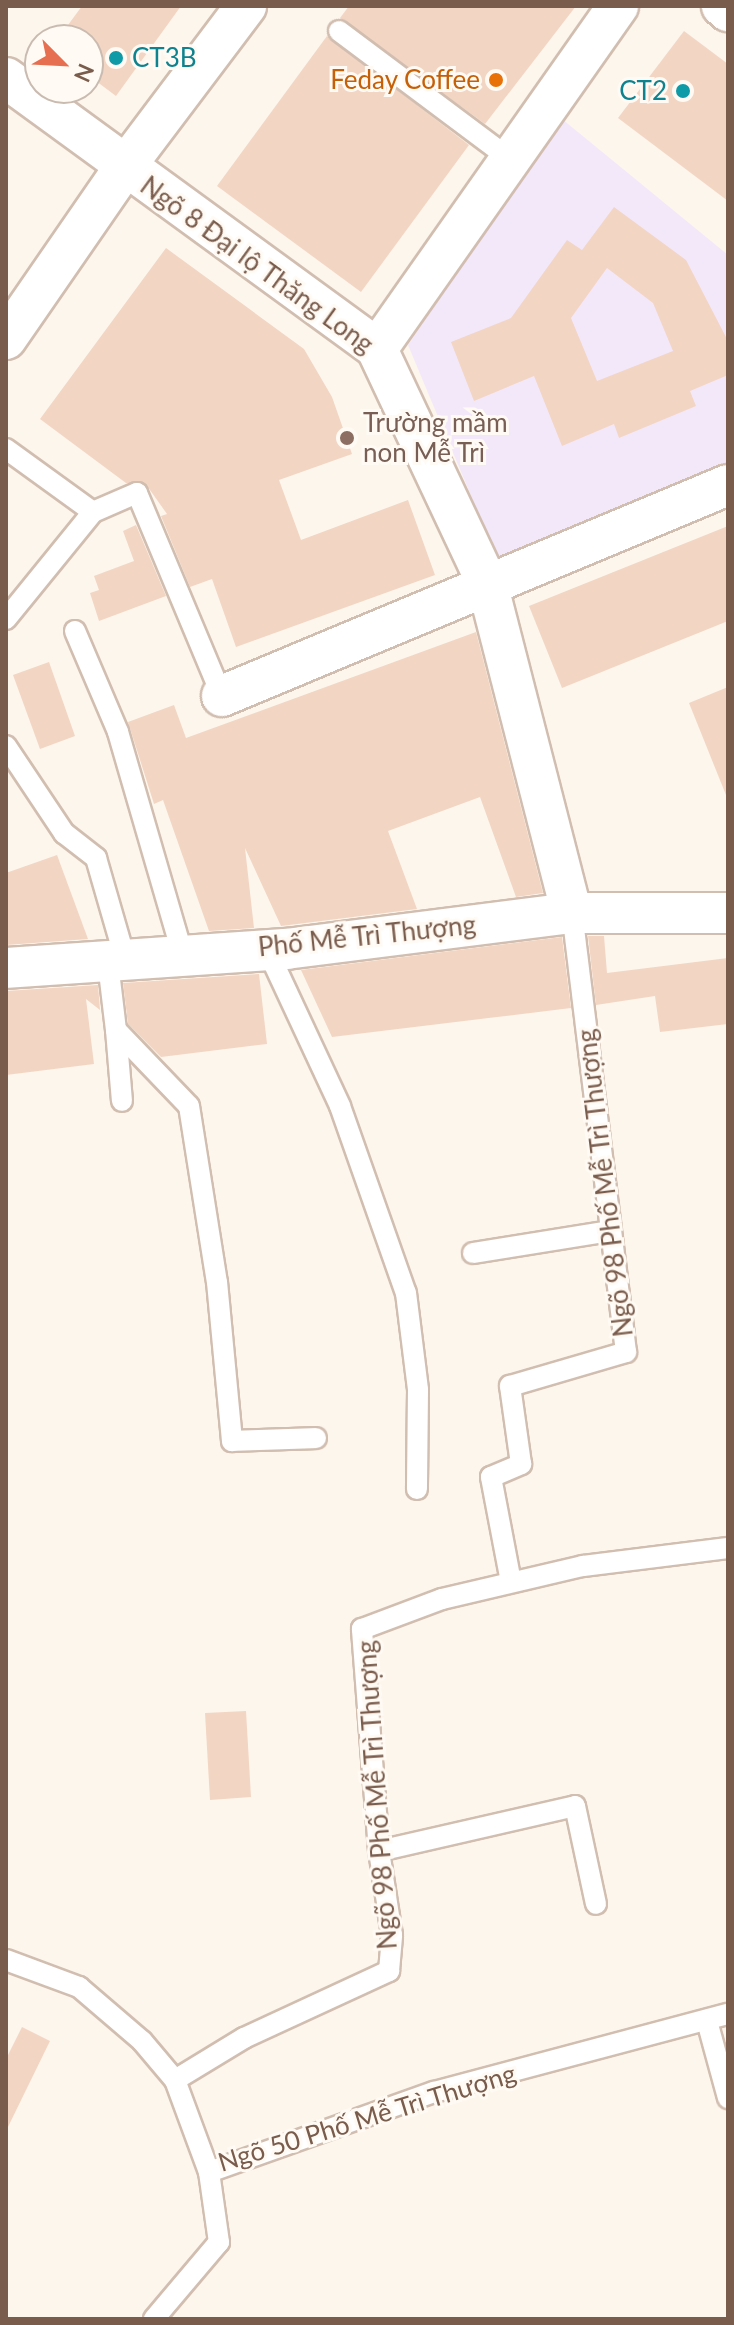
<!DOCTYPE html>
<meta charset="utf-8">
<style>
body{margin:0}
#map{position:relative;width:734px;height:2325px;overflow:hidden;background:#fdf6ec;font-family:Lato,sans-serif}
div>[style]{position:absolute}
.education>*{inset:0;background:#f3e8fa}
.building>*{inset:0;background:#f3d5c3}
.roads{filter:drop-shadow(2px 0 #d1beb0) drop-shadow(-2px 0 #d1beb0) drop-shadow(0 2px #d1beb0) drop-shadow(0 -2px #d1beb0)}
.lane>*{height:20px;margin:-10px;padding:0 10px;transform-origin:10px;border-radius:10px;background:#fff}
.street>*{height:40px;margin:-20px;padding:0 20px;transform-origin:20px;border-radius:20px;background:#fff}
.dots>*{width:22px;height:22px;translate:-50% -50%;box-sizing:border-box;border:4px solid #fffaf3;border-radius:50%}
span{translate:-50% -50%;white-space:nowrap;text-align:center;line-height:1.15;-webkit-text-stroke:6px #fffaf3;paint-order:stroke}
.culture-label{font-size:26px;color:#0d838f}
.left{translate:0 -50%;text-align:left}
.right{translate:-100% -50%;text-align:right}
.food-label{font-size:26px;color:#c56008}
.street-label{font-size:26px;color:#7a5c4d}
.education-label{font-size:26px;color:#785e54}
.frame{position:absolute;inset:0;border:8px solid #7a5c4d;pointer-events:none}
.north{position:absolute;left:24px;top:24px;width:80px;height:80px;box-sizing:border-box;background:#fffaf3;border:2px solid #cabbb1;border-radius:50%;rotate:114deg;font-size:22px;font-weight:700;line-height:32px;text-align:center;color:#7a5c4d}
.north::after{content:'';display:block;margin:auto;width:28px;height:36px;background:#e76f51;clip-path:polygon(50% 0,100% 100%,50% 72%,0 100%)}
</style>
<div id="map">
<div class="education">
<i style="clip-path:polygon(562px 119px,728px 255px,728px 470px,500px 565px,408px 345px)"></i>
</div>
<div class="building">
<i style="clip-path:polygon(82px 6px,181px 6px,116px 96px,88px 75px,88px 40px,57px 40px)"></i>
<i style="clip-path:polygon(349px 6px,576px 6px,485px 124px,340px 18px)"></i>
<i style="clip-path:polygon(684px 31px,728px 64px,728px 201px,618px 118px)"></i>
<i style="clip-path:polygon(327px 36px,469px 145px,361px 292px,217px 186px)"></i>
<i style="clip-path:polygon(evenodd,614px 207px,686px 260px,728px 341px,728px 375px,690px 391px,696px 406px,619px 438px,614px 424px,562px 446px,534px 376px,474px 401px,451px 342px,511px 318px,567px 240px,582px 250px,614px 207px,607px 268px,653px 303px,673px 351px,597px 381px,571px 318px,607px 268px)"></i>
<i style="clip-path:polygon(166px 248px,304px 349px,332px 397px,352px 454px,279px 480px,301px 540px,408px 500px,435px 575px,236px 647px,212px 579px,190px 587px,161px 516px,167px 514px,145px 483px,126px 483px,40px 419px)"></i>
<i style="clip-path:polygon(136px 525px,166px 596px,99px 621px,90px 593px,99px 590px,94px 576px,134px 561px,123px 531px)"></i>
<i style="clip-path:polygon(728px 526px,728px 621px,562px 688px,529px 606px)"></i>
<i style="clip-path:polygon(476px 632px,543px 893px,516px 897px,480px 797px,388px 831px,417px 909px,281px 926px,245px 848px,254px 928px,209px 931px,163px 800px,154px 804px,128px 722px,174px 705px,186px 738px)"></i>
<i style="clip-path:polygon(49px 662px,75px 736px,40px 749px,13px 675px)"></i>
<i style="clip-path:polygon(728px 687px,728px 795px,726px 795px,689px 703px)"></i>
<i style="clip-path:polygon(57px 855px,88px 939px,6px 945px,6px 873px)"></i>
<i style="clip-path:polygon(588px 936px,604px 936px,607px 973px,728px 958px,728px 1024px,660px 1032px,655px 996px,596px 1005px)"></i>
<i style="clip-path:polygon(562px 937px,571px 1008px,332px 1037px,301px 970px)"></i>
<i style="clip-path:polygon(259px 974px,267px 1044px,161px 1057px,128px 1024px,123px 983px)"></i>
<i style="clip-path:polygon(98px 985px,100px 1010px,86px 999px,94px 1064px,6px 1075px,6px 991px)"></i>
<i style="clip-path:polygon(246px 1711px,251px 1797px,210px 1800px,205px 1713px)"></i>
<i style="clip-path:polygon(22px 2027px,50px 2041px,6px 2131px,6px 2059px)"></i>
</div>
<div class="roads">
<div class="lane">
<i style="left:339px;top:31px;width:212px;rotate:36.8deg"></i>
<i style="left:6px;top:449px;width:107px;rotate:35.9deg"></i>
<i style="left:6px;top:619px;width:138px;rotate:-50.9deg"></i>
<i style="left:93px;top:512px;width:48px;rotate:-23.4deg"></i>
<i style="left:137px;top:493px;width:220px;rotate:67.3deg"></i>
<i style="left:75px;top:631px;width:110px;rotate:66.9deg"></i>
<i style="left:118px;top:732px;width:233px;rotate:73.8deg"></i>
<i style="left:6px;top:746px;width:105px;rotate:56.3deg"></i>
<i style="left:64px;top:833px;width:41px;rotate:38deg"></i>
<i style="left:96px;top:858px;width:108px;rotate:73.9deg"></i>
<i style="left:266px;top:947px;width:175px;rotate:65deg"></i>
<i style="left:340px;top:1106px;width:198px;rotate:70.6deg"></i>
<i style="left:406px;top:1293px;width:98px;rotate:82.9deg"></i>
<i style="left:418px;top:1390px;width:99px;rotate:90.6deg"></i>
<i style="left:108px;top:963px;width:67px;rotate:83.2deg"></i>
<i style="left:116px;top:1030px;width:105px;rotate:46.2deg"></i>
<i style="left:189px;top:1106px;width:178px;rotate:81deg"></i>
<i style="left:217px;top:1282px;width:160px;rotate:84.6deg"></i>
<i style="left:232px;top:1441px;width:84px;rotate:-2deg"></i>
<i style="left:116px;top:1030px;width:71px;rotate:85.2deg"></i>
<i style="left:473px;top:1253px;width:139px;rotate:-9.1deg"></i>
<i style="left:511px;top:1582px;width:107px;rotate:-100.8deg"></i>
<i style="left:491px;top:1477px;width:33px;rotate:-23deg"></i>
<i style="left:521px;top:1464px;width:79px;rotate:-98deg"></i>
<i style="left:510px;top:1386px;width:121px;rotate:-16.3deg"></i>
<i style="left:626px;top:1352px;width:442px;rotate:-97deg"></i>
<i style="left:379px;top:1851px;width:201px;rotate:-12.9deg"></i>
<i style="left:575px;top:1806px;width:100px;rotate:77.9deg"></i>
<i style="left:6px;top:1960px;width:78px;rotate:20.3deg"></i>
<i style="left:79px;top:1987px;width:83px;rotate:40.6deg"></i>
<i style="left:142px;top:2041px;width:51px;rotate:49.8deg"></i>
<i style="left:175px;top:2080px;width:98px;rotate:69.7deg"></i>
<i style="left:209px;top:2172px;width:71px;rotate:81.9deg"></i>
<i style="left:219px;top:2242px;width:101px;rotate:130.2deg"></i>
<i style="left:707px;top:2021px;width:80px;rotate:74.7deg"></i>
<i style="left:175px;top:2080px;width:81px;rotate:-31.3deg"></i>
<i style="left:244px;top:2038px;width:160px;rotate:-24.8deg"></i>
<i style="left:389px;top:1971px;width:36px;rotate:-85deg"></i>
<i style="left:392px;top:1935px;width:85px;rotate:-98.8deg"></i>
<i style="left:379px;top:1851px;width:223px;rotate:-94.4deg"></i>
<i style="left:362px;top:1629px;width:85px;rotate:-20.6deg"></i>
<i style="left:442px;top:1599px;width:145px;rotate:-13.2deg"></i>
<i style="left:583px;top:1566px;width:146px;rotate:-7.1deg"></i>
<i style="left:209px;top:2172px;width:239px;rotate:-19.6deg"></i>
<i style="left:434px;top:2092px;width:304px;rotate:-14.9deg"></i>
</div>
<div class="street">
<i style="left:722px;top:6px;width:8px;rotate:40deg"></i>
<i style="left:6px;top:78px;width:459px;rotate:36.1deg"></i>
<i style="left:377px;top:349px;width:259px;rotate:64.8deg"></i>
<i style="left:487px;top:583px;width:341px;rotate:75.6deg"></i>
<i style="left:6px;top:339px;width:208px;rotate:-55.4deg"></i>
<i style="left:124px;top:168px;width:203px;rotate:-53deg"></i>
<i style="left:377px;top:349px;width:419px;rotate:-54.9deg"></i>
<i style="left:222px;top:696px;width:548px;rotate:-22.64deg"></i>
<i style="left:6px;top:968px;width:281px;rotate:-3.9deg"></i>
<i style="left:286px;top:949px;width:288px;rotate:-7.2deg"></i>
<i style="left:572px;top:913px;width:156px"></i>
</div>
</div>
<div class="dots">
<i style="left:116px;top:58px;background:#0f9aa8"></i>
<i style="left:496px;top:80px;background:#e8710a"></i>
<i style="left:683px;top:91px;background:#0f9aa8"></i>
<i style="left:347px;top:438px;background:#8d6e63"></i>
</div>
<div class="culture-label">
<span class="left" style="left:132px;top:58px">CT3B</span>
<span class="right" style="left:667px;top:91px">CT2</span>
</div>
<div class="food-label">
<span class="right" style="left:480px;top:80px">Feday Coffee</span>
</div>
<div class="street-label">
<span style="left:257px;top:265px;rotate:36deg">Ngõ 8 Đại lộ Thăng Long</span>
<span style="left:367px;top:936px;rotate:-6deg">Phố Mễ Trì Thượng</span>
<span style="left:605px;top:1183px;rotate:-97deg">Ngõ 98 Phố Mễ Trì Thượng</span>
<span style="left:377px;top:1795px;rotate:-94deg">Ngõ 98 Phố Mễ Trì Thượng</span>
<span style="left:367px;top:2118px;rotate:-17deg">Ngõ 50 Phố Mễ Trì Thượng</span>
</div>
<div class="education-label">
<span class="left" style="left:363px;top:438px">Trường mầm<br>non Mễ Trì</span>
</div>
<div class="frame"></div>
<div class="north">N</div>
</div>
